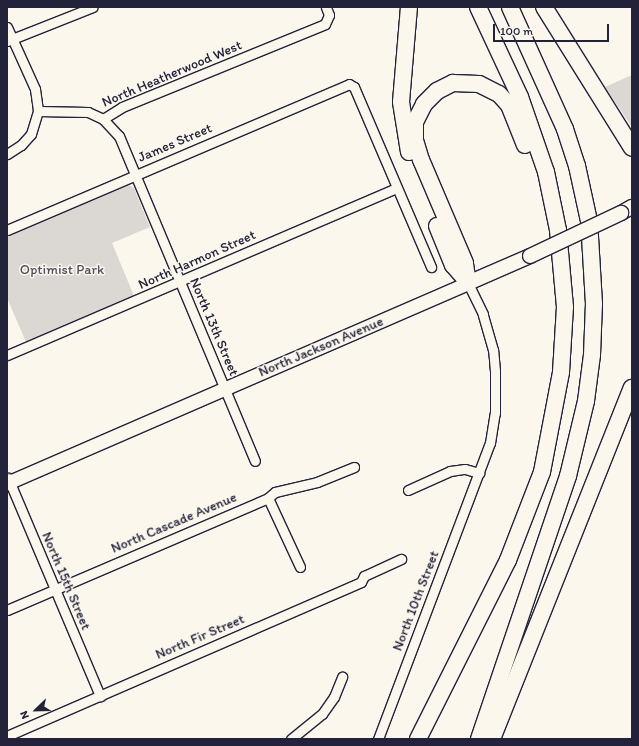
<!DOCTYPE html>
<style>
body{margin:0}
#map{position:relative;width:639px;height:746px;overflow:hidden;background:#fbf7ec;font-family:Itim,sans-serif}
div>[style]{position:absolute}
.green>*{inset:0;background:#dbd8d3}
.roads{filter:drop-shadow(1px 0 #22223b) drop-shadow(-1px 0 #22223b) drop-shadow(0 1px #22223b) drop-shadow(0 -1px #22223b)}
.street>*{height:9px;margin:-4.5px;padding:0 4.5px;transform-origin:4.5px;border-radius:4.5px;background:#fbf7ec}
.secondary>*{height:13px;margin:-6.5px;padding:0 6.5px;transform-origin:6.5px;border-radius:6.5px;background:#fbf7ec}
.primary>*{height:14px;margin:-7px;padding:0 7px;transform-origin:7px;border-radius:7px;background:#fbf7ec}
.highway>*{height:16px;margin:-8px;padding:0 8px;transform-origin:8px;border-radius:8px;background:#fbf7ec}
.bridges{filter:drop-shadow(1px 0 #22223b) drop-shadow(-1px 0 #22223b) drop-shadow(0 1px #22223b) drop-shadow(0 -1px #22223b)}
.primary-bridge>*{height:14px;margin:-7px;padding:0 7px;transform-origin:7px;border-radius:7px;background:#fbf7ec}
span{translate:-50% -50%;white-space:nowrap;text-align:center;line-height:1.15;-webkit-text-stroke:3px #fbf7ec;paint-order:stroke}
.street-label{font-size:14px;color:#22223b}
.park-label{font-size:14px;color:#505061}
.frame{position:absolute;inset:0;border:8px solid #22223b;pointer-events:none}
.north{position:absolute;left:16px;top:690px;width:40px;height:40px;-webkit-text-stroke:3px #fbf7ec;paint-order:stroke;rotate:247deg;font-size:11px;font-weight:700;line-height:16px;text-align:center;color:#22223b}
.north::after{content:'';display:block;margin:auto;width:14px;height:18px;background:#22223b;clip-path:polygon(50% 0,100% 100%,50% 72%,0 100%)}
.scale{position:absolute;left:493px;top:24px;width:116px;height:18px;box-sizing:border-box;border:2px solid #22223b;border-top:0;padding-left:5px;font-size:12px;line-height:14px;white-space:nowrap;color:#22223b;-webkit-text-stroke:3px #fbf7ec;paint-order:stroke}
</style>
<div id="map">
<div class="green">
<i style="clip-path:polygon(632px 75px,632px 127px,605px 87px)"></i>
<i style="clip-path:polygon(127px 184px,134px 188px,150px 227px,112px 243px,134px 296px,26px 342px,7px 298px,7px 237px)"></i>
</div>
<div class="roads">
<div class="street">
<i style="left:7px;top:27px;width:68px;rotate:65.7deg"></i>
<i style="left:35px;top:89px;width:22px;rotate:82deg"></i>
<i style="left:38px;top:111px;width:24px;rotate:107deg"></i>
<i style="left:31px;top:134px;width:15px;rotate:132deg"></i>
<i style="left:21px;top:145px;width:17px;rotate:147deg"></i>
<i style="left:7px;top:41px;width:92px;rotate:-21.6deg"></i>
<i style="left:38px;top:111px;width:50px;rotate:1.1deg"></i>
<i style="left:88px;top:112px;width:17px;rotate:25deg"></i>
<i style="left:103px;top:119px;width:23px;rotate:47deg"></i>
<i style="left:119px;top:136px;width:352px;rotate:67.3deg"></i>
<i style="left:103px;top:119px;width:22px;rotate:-32deg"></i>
<i style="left:122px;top:107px;width:219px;rotate:-22.2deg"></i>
<i style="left:325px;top:24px;width:10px;rotate:-66deg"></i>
<i style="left:329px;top:15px;width:9px;rotate:-111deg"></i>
<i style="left:7px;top:230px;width:372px;rotate:-23.1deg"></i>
<i style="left:349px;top:84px;width:6px;rotate:31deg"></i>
<i style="left:354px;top:87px;width:196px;rotate:66.8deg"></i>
<i style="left:7px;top:355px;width:424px;rotate:-23.2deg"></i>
<i style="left:8px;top:478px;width:237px;rotate:67.1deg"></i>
<i style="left:408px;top:490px;width:46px;rotate:-24.3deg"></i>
<i style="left:450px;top:471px;width:15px;rotate:-8deg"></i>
<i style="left:465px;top:469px;width:15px;rotate:16deg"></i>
<i style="left:268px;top:498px;width:76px;rotate:65.1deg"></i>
<i style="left:7px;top:610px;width:284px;rotate:-23.2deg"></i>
<i style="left:268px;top:498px;width:9px;rotate:-41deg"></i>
<i style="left:275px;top:492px;width:43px;rotate:-13.4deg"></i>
<i style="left:317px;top:482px;width:40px;rotate:-22deg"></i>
<i style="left:7px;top:736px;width:386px;rotate:-23.5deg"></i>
<i style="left:361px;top:582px;width:7px;rotate:-63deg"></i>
<i style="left:364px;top:576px;width:41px;rotate:-24.7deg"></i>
<i style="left:291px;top:739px;width:40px;rotate:-39deg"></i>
<i style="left:322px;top:714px;width:21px;rotate:-55deg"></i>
<i style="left:334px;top:697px;width:22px;rotate:-68deg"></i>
<i style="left:378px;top:739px;width:316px;rotate:-69.3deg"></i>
<i style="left:490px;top:443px;width:30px;rotate:-81deg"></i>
<i style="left:495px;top:413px;width:42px;rotate:-90deg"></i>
<i style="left:495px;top:371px;width:21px;rotate:-95deg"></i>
<i style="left:493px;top:350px;width:37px;rotate:-106deg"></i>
<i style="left:483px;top:314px;width:34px;rotate:-116deg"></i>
</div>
<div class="secondary">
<i style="left:7px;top:483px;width:503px;rotate:-23.45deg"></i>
</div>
<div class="primary">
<i style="left:621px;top:213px;width:13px;rotate:-29deg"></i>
<i style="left:468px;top:283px;width:68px;rotate:-23.5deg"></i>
</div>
<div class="highway">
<i style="left:544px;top:7px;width:166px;rotate:58deg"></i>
<i style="left:409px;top:152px;width:51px;rotate:-99.1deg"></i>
<i style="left:401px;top:102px;width:95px;rotate:-85.2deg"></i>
<i style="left:437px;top:226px;width:42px;rotate:67.7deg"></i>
<i style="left:453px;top:265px;width:23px;rotate:49deg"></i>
<i style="left:468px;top:283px;width:20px;rotate:-99deg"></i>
<i style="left:465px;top:263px;width:112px;rotate:-113.1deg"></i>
<i style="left:421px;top:160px;width:21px;rotate:-107deg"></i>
<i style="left:415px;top:140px;width:18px;rotate:-90deg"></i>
<i style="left:415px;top:122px;width:20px;rotate:-63deg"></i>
<i style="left:424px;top:104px;width:18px;rotate:-45deg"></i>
<i style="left:437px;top:91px;width:18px;rotate:-27deg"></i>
<i style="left:453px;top:83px;width:26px;rotate:2deg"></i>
<i style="left:479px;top:84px;width:22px;rotate:27deg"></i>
<i style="left:499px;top:94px;width:15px;rotate:48deg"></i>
<i style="left:509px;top:105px;width:43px;rotate:68.2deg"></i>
<i style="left:418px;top:739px;width:200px;rotate:-63.3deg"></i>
<i style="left:508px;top:560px;width:94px;rotate:-68.9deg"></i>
<i style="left:542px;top:472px;width:102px;rotate:-79.2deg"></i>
<i style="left:561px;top:372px;width:65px;rotate:-86.5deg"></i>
<i style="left:565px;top:307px;width:77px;rotate:-95.2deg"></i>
<i style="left:558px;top:230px;width:59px;rotate:-101.7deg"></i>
<i style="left:546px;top:172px;width:79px;rotate:-109.1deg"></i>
<i style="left:520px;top:97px;width:99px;rotate:-115deg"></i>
<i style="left:479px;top:739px;width:278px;rotate:-71.3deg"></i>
<i style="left:568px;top:476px;width:77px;rotate:-76.5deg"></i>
<i style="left:586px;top:401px;width:46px;rotate:-82.6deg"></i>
<i style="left:592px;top:355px;width:51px;rotate:-87.8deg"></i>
<i style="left:594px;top:304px;width:83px;rotate:-93.4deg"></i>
<i style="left:589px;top:221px;width:56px;rotate:-102.3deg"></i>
<i style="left:577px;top:166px;width:39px;rotate:-108deg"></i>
<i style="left:565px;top:129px;width:134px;rotate:-114.3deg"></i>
<i style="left:492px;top:739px;width:378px;rotate:-68.3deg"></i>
</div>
</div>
<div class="bridges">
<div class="primary-bridge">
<i style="left:530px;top:256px;width:101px;rotate:-25.3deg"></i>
</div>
</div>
<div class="street-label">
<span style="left:172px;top:74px;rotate:-23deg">North Heatherwood West</span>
<span style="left:175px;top:143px;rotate:-23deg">James Street</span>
<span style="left:197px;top:260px;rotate:-24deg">North Harmon Street</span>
<span style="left:214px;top:327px;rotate:67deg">North 13th Street</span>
<span style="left:321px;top:347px;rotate:-23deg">North Jackson Avenue</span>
<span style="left:174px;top:523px;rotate:-23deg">North Cascade Avenue</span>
<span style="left:66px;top:581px;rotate:67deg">North 15th Street</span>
<span style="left:416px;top:601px;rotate:-69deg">North 10th Street</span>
<span style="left:200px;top:637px;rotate:-23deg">North Fir Street</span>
</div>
<div class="park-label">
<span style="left:62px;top:270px">Optimist Park</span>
</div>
<div class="frame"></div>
<div class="north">N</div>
<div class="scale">100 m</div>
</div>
